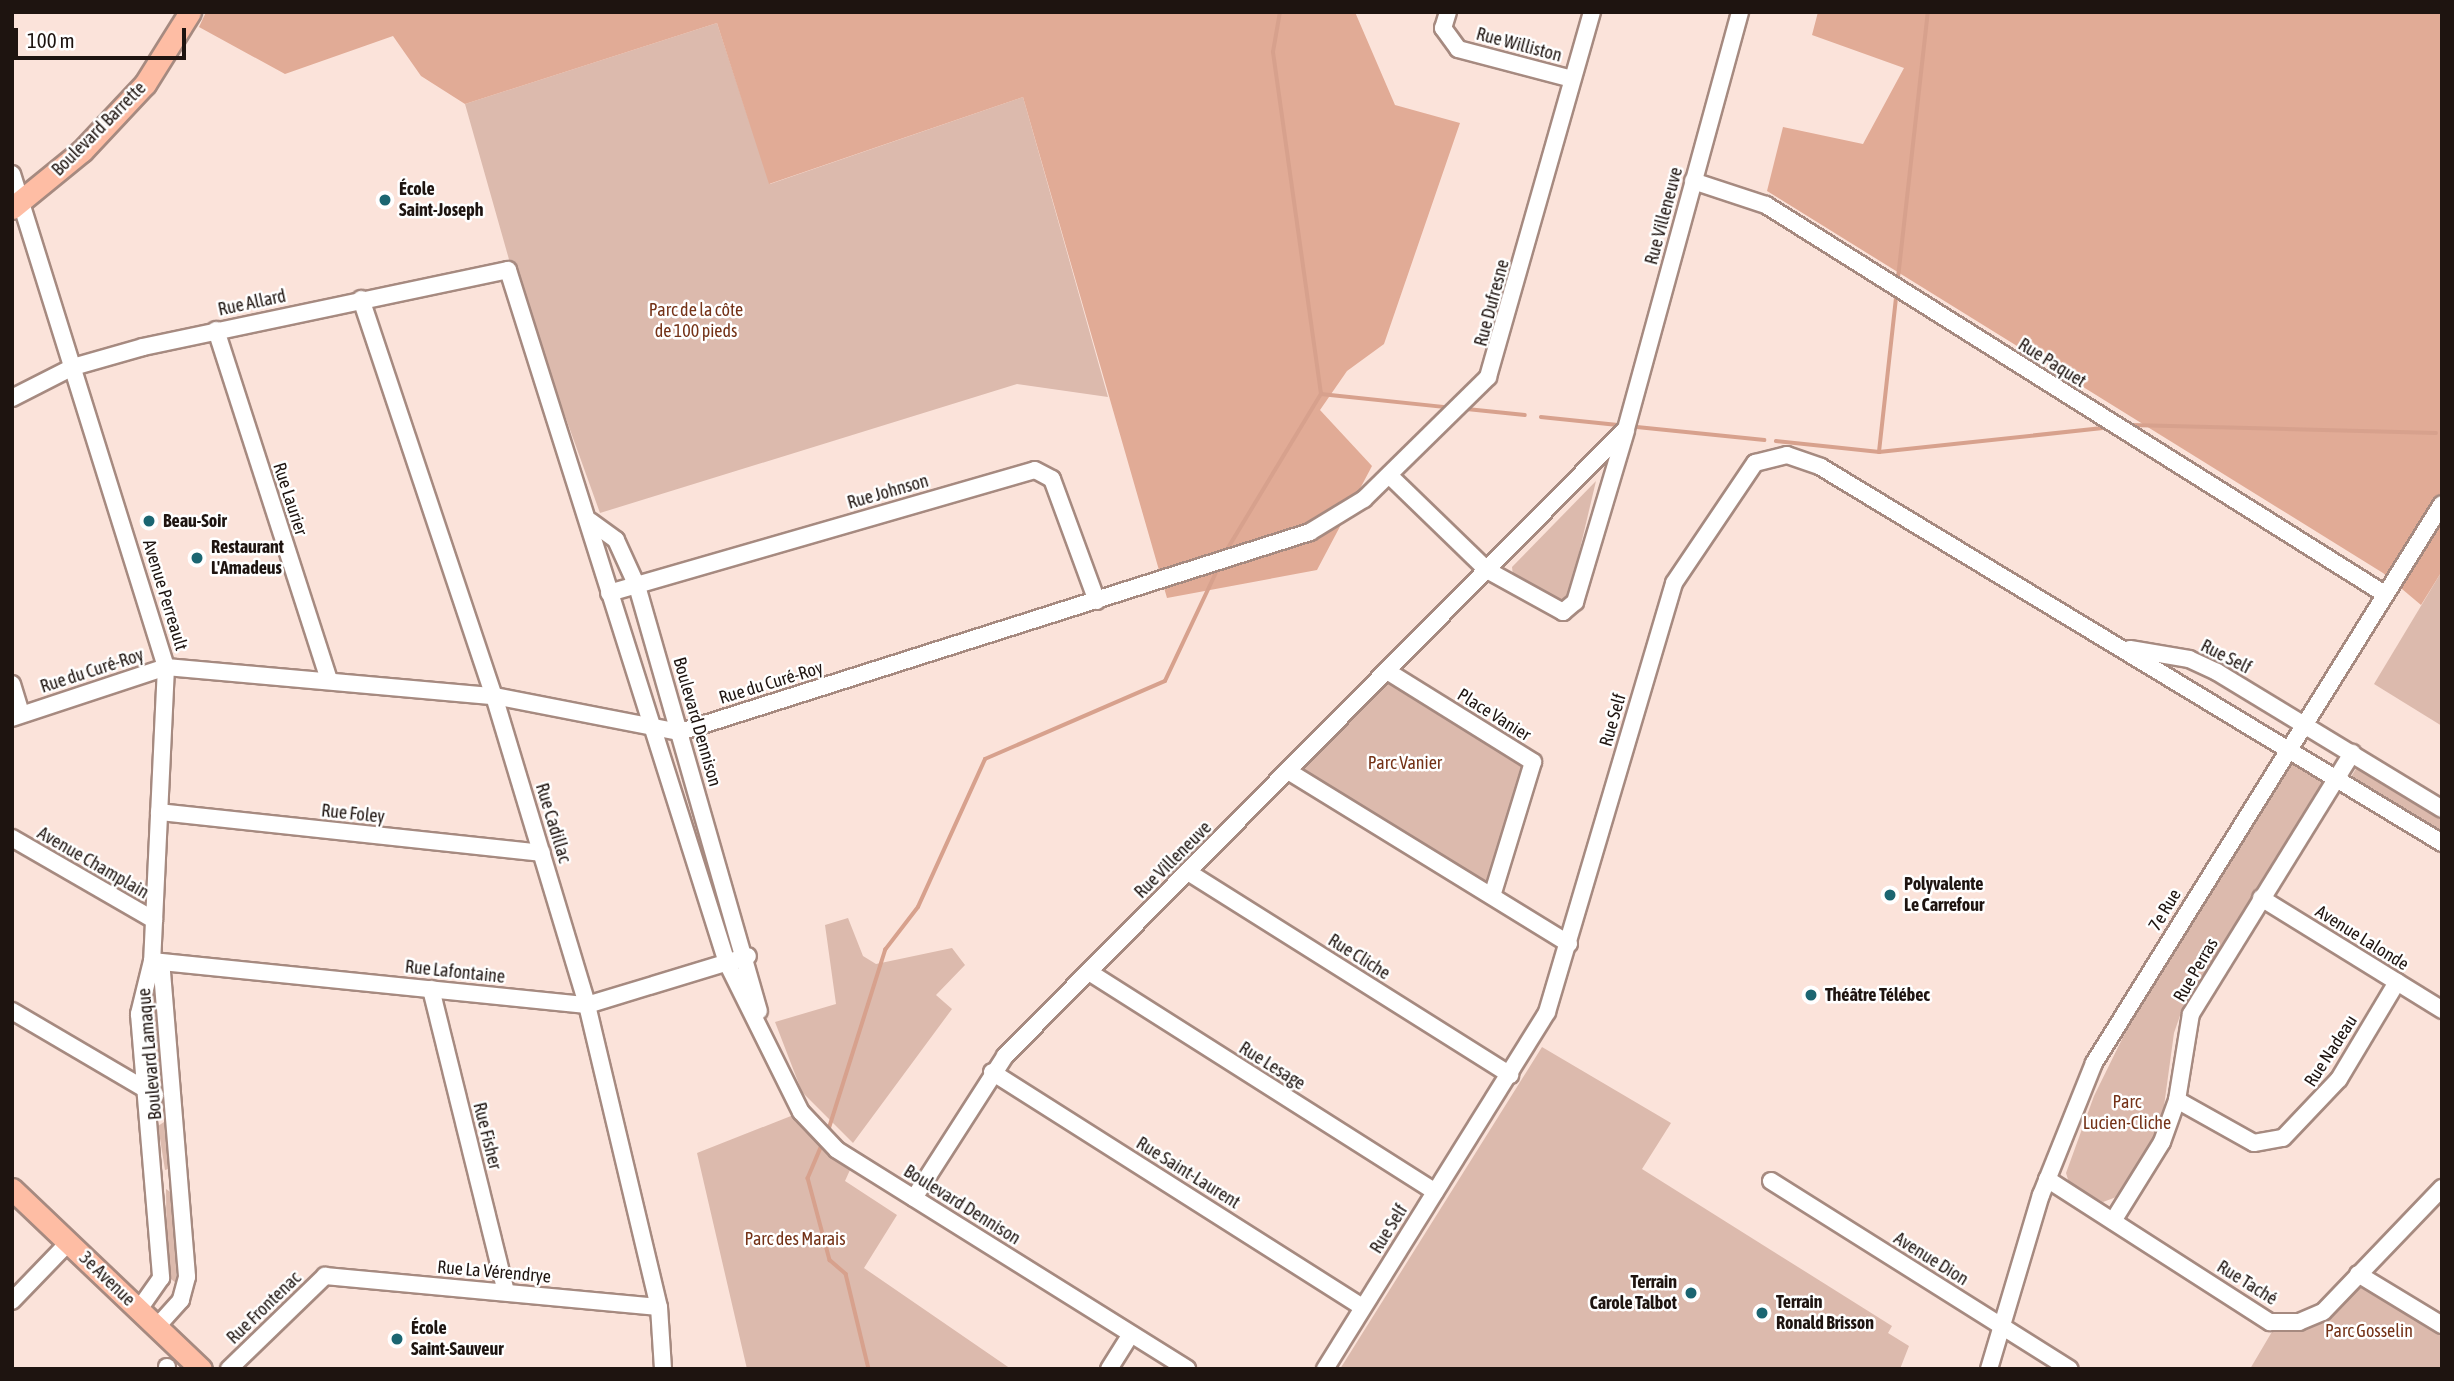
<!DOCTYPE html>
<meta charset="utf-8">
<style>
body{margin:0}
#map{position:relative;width:2454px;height:1381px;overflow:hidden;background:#fbe3da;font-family:"Asap Condensed",sans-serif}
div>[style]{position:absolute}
.green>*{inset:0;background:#dcbaad}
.forest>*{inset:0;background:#e1ab96}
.stream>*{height:3.5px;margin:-1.75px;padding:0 1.75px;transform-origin:1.75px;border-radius:1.75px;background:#d7a18d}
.roads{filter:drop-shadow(2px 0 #a68a80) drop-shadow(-2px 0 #a68a80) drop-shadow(0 2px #a68a80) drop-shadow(0 -2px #a68a80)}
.minor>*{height:16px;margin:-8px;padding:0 8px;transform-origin:8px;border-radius:8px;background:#fff}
.major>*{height:21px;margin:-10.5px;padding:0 10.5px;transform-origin:10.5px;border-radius:10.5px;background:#febda4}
.dots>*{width:19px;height:19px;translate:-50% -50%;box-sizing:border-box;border:4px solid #fff;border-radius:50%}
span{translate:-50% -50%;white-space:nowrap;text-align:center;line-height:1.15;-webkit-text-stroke:5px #fff;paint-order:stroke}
.street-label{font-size:18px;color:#1e1410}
.poi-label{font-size:18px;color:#1e1410;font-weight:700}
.left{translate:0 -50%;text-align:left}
.right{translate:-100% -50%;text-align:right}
.park-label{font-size:18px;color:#743217}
.frame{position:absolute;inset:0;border:14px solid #1e1410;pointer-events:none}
.scale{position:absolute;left:14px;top:28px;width:172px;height:32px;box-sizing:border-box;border:4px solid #1e1410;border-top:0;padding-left:9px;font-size:21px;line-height:24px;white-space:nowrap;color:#1e1410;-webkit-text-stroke:5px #fff;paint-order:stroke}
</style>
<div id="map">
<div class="green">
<i style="clip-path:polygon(717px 23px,770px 184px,1023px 97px,1108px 397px,1017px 384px,600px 513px,510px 263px,465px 104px)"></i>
<i style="clip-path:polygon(1596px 481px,1569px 595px,1560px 603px,1513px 576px,1512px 567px)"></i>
<i style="clip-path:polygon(2442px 571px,2442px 726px,2374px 684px)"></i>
<i style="clip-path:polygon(1387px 671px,1533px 762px,1492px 896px,1288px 771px)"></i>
<i style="clip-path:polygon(2293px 760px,2328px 782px,2183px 1007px,2174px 1033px,2161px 1128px,2119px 1196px,2103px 1202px,2069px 1183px,2066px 1173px,2094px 1096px,2125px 1033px)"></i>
<i style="clip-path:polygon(2357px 767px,2442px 820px,2442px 833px,2351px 777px)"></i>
<i style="clip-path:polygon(848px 918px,863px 956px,876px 964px,952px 948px,965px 965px,936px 995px,952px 1009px,853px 1143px,802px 1092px,775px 1022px,836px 1004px,825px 925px)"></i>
<i style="clip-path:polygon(155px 979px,163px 1074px,153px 1067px,148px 985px)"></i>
<i style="clip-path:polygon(1542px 1047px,1671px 1123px,1642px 1169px,1892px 1326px,1888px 1333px,1909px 1346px,1900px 1369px,1340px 1369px)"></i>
<i style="clip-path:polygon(801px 1112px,854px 1161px,845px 1181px,897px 1215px,864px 1268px,1011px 1369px,747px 1369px,697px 1153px)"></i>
<i style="clip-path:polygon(167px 1120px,172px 1168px,165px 1170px,158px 1126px)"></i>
<i style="clip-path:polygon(166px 1189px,176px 1196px,176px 1283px,167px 1276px)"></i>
<i style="clip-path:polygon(2357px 1288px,2372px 1288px,2442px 1333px,2442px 1369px,2250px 1369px,2273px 1330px,2299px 1331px,2327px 1321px)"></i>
</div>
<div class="forest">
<i style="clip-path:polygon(206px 12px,1355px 12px,1395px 105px,1460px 123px,1384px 344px,1347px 371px,1320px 410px,1372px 466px,1317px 570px,1167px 598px,1023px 97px,769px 184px,717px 23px,465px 104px,421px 76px,393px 36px,285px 74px,199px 27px)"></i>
<i style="clip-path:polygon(1818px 12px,2442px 12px,2442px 571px,2421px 605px,2383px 573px,1767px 191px,1783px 127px,1863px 144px,1904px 68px,1812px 35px)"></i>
</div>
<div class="stream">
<i style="left:1898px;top:278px;width:268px;rotate:-83.6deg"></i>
<i style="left:1321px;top:394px;width:125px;rotate:6deg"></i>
<i style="left:1467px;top:409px;width:58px;rotate:5.9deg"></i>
<i style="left:1541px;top:417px;width:77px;rotate:5.9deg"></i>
<i style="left:2131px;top:425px;width:305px;rotate:1.5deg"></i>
<i style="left:1637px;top:427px;width:128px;rotate:5.8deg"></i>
<i style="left:1776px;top:441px;width:104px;rotate:6.1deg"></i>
<i style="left:1879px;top:452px;width:227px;rotate:-6.1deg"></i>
<i style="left:1879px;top:452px;width:154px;rotate:-83.7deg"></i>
<i style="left:1225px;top:553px;width:186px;rotate:-58.9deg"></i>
<i style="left:1321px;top:394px;width:345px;rotate:-98deg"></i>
<i style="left:1273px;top:52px;width:41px;rotate:-80.1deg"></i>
<i style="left:829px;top:1128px;width:187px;rotate:-72.5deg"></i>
<i style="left:885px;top:950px;width:54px;rotate:-52.5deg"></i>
<i style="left:918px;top:907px;width:162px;rotate:-65.6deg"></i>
<i style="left:985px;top:759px;width:196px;rotate:-23.4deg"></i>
<i style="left:1165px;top:681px;width:127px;rotate:-64.8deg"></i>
<i style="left:821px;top:1148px;width:33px;rotate:113deg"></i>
<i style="left:808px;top:1178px;width:85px;rotate:75deg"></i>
<i style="left:830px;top:1260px;width:21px;rotate:41deg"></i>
<i style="left:846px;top:1274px;width:98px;rotate:76.4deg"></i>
</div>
<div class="roads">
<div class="minor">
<i style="left:1448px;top:12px;width:17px;rotate:107deg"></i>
<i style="left:1443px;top:28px;width:26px;rotate:54deg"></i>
<i style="left:1458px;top:49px;width:118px;rotate:14.7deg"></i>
<i style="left:12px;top:174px;width:516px;rotate:72.65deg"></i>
<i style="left:166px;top:667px;width:294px;rotate:92.7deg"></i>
<i style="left:152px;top:961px;width:55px;rotate:103.8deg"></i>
<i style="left:139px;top:1014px;width:265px;rotate:85.2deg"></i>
<i style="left:161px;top:1278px;width:39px;rotate:125deg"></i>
<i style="left:1693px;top:181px;width:77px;rotate:18.2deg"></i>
<i style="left:1766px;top:205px;width:729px;rotate:32.16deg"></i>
<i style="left:361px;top:299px;width:419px;rotate:71.5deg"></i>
<i style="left:494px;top:696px;width:323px;rotate:73.2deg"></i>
<i style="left:587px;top:1005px;width:310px;rotate:76.6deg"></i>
<i style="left:659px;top:1307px;width:62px;rotate:86.3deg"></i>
<i style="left:216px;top:330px;width:367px;rotate:72.1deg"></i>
<i style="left:12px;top:398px;width:68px;rotate:-26.9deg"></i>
<i style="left:73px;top:367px;width:73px;rotate:-15.9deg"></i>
<i style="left:143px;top:347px;width:373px;rotate:-11.9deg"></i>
<i style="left:508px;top:270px;width:727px;rotate:72.46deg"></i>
<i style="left:727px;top:963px;width:166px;rotate:63.6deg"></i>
<i style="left:801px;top:1112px;width:52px;rotate:46.5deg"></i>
<i style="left:837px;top:1150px;width:413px;rotate:32deg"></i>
<i style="left:1389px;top:475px;width:136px;rotate:44.1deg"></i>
<i style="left:1487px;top:570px;width:87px;rotate:28.9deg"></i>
<i style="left:1563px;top:612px;width:16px;rotate:-40deg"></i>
<i style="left:1575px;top:602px;width:178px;rotate:-73.4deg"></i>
<i style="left:590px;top:521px;width:32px;rotate:36deg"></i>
<i style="left:616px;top:540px;width:51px;rotate:65.5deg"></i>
<i style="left:637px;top:586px;width:442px;rotate:74deg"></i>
<i style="left:609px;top:593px;width:443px;rotate:-16.1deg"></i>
<i style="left:1035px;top:470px;width:19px;rotate:28deg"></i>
<i style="left:1052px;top:479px;width:130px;rotate:69.8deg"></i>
<i style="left:2130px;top:649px;width:60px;rotate:9.6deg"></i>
<i style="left:2189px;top:659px;width:31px;rotate:25deg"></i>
<i style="left:2217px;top:672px;width:263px;rotate:31.3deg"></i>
<i style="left:1387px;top:671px;width:172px;rotate:31.9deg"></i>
<i style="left:1533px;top:762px;width:140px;rotate:107deg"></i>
<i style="left:12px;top:684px;width:31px;rotate:73deg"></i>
<i style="left:12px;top:718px;width:162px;rotate:-18.3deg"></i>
<i style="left:166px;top:667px;width:329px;rotate:5.1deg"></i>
<i style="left:494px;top:696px;width:189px;rotate:11deg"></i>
<i style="left:680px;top:732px;width:661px;rotate:-17.61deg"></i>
<i style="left:1310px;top:532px;width:63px;rotate:-31.4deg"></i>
<i style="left:1364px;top:499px;width:174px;rotate:-44.5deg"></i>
<i style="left:1488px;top:377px;width:380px;rotate:-74.1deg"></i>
<i style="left:1288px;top:771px;width:330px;rotate:31.6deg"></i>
<i style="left:159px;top:812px;width:385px;rotate:6.1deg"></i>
<i style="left:12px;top:838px;width:164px;rotate:30deg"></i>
<i style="left:1188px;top:872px;width:381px;rotate:32.2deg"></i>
<i style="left:2261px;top:898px;width:213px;rotate:31.7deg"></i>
<i style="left:152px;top:961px;width:437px;rotate:5.8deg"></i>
<i style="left:587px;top:1005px;width:168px;rotate:-16.9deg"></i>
<i style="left:152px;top:961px;width:15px;rotate:48deg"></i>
<i style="left:162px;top:972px;width:306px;rotate:85.3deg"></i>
<i style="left:187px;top:1277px;width:24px;rotate:105deg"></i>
<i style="left:181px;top:1300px;width:36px;rotate:132deg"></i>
<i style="left:1089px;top:972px;width:410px;rotate:32.4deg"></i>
<i style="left:431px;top:989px;width:312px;rotate:76.1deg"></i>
<i style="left:12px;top:1011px;width:166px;rotate:30.4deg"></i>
<i style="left:992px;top:1072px;width:439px;rotate:32.4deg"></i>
<i style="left:2177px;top:1100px;width:88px;rotate:29.2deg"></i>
<i style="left:2254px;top:1143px;width:29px;rotate:-10deg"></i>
<i style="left:2283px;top:1138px;width:81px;rotate:-46.5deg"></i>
<i style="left:2339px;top:1079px;width:113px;rotate:-59.1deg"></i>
<i style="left:2047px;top:1179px;width:265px;rotate:32.7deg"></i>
<i style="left:2270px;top:1322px;width:29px"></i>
<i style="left:2299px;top:1322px;width:26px;rotate:-23deg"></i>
<i style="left:2323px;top:1312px;width:172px;rotate:-46.2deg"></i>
<i style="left:1771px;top:1181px;width:353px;rotate:32.2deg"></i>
<i style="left:914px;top:1198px;width:169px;rotate:-57.3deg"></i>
<i style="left:1005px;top:1056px;width:882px;rotate:-45.28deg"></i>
<i style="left:1626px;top:429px;width:432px;rotate:-74.7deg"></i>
<i style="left:2113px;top:1221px;width:93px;rotate:-58.2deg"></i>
<i style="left:2162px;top:1142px;width:45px;rotate:-70.3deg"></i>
<i style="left:2177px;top:1100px;width:87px;rotate:-80.8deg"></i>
<i style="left:2191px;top:1014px;width:307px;rotate:-58.3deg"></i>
<i style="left:2358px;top:1274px;width:98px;rotate:31.3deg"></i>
<i style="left:12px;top:1301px;width:82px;rotate:-46deg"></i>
<i style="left:167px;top:1367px;width:2px;rotate:90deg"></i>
<i style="left:229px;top:1369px;width:134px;rotate:-44.1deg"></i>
<i style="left:325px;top:1276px;width:335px;rotate:5.3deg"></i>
<i style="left:1109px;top:1369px;width:41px;rotate:-57.8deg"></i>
<i style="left:1325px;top:1369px;width:420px;rotate:-58.1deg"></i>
<i style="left:1547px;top:1012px;width:447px;rotate:-73.5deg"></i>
<i style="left:1674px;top:583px;width:145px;rotate:-56deg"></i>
<i style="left:1755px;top:463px;width:33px;rotate:-14deg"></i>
<i style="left:1787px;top:455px;width:36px;rotate:19deg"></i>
<i style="left:1821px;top:467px;width:726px;rotate:31.19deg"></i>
<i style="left:1989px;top:1369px;width:182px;rotate:-73.4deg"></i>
<i style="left:2041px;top:1195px;width:142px;rotate:-68.1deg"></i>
<i style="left:2094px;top:1063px;width:658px;rotate:-58.1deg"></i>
</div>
<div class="major">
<i style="left:12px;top:208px;width:90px;rotate:-39.2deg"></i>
<i style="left:82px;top:151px;width:92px;rotate:-46.8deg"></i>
<i style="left:145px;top:84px;width:85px;rotate:-58deg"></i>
<i style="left:12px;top:1189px;width:261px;rotate:43.6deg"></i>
</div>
</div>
<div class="dots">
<i style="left:385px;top:200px;background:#1b6571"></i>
<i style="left:149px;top:521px;background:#1b6571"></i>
<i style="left:197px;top:558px;background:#1b6571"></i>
<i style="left:1890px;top:895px;background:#1b6571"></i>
<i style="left:1811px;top:995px;background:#1b6571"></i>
<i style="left:1691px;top:1293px;background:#1b6571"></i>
<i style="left:1762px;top:1313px;background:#1b6571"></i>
<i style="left:397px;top:1339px;background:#1b6571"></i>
</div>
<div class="street-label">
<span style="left:1519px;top:45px;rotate:15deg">Rue Williston</span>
<span style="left:99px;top:129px;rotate:-45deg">Boulevard Barrette</span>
<span style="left:1664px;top:216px;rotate:-75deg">Rue Villeneuve</span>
<span style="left:252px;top:303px;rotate:-12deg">Rue Allard</span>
<span style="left:1492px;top:303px;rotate:-75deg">Rue Dufresne</span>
<span style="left:2052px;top:363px;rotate:32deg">Rue Paquet</span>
<span style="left:888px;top:492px;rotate:-16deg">Rue Johnson</span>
<span style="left:290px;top:499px;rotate:72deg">Rue Laurier</span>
<span style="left:165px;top:595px;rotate:73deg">Avenue Perreault</span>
<span style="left:2226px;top:657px;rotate:27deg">Rue Self</span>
<span style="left:92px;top:671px;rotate:-18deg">Rue du Curé-Roy</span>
<span style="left:771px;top:683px;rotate:-17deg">Rue du Curé-Roy</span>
<span style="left:1494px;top:715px;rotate:32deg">Place Vanier</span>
<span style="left:1613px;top:720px;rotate:-74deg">Rue Self</span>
<span style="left:697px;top:722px;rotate:74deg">Boulevard Dennison</span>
<span style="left:353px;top:814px;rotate:6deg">Rue Foley</span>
<span style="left:553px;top:823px;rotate:73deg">Rue Cadillac</span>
<span style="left:1173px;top:860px;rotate:-45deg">Rue Villeneuve</span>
<span style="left:93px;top:863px;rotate:30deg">Avenue Champlain</span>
<span style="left:2165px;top:910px;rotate:-59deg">7e Rue</span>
<span style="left:2362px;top:938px;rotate:32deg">Avenue Lalonde</span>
<span style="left:1359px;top:957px;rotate:32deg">Rue Cliche</span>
<span style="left:2196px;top:970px;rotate:-60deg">Rue Perras</span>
<span style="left:455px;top:972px;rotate:6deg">Rue Lafontaine</span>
<span style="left:2331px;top:1051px;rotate:-57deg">Rue Nadeau</span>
<span style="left:150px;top:1054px;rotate:-95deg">Boulevard Lamaque</span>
<span style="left:1272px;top:1066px;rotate:32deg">Rue Lesage</span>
<span style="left:487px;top:1136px;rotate:76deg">Rue Fisher</span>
<span style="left:1188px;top:1173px;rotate:32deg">Rue Saint-Laurent</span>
<span style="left:962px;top:1205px;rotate:32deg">Boulevard Dennison</span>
<span style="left:1389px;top:1229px;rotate:-58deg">Rue Self</span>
<span style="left:1931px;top:1259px;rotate:32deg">Avenue Dion</span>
<span style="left:494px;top:1272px;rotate:5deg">Rue La Vérendrye</span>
<span style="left:107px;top:1279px;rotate:44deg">3e Avenue</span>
<span style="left:2247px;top:1283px;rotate:32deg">Rue Taché</span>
<span style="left:264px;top:1308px;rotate:-44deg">Rue Frontenac</span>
</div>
<div class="poi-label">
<span class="left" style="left:399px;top:200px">École<br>Saint-Joseph</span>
<span class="left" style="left:163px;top:521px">Beau-Soir</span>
<span class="left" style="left:211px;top:558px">Restaurant<br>L'Amadeus</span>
<span class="left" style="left:1904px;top:895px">Polyvalente<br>Le Carrefour</span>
<span class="left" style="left:1825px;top:995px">Théâtre Télébec</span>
<span class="right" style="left:1677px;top:1293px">Terrain<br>Carole Talbot</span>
<span class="left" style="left:1776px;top:1313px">Terrain<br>Ronald Brisson</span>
<span class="left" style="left:411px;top:1339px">École<br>Saint-Sauveur</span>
</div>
<div class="park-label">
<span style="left:696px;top:321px">Parc de la côte<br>de 100 pieds</span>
<span style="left:1405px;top:763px">Parc Vanier</span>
<span style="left:2127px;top:1113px">Parc<br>Lucien-Cliche</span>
<span style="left:795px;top:1239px">Parc des Marais</span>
<span style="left:2369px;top:1331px">Parc Gosselin</span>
</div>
<div class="frame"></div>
<div class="scale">100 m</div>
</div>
